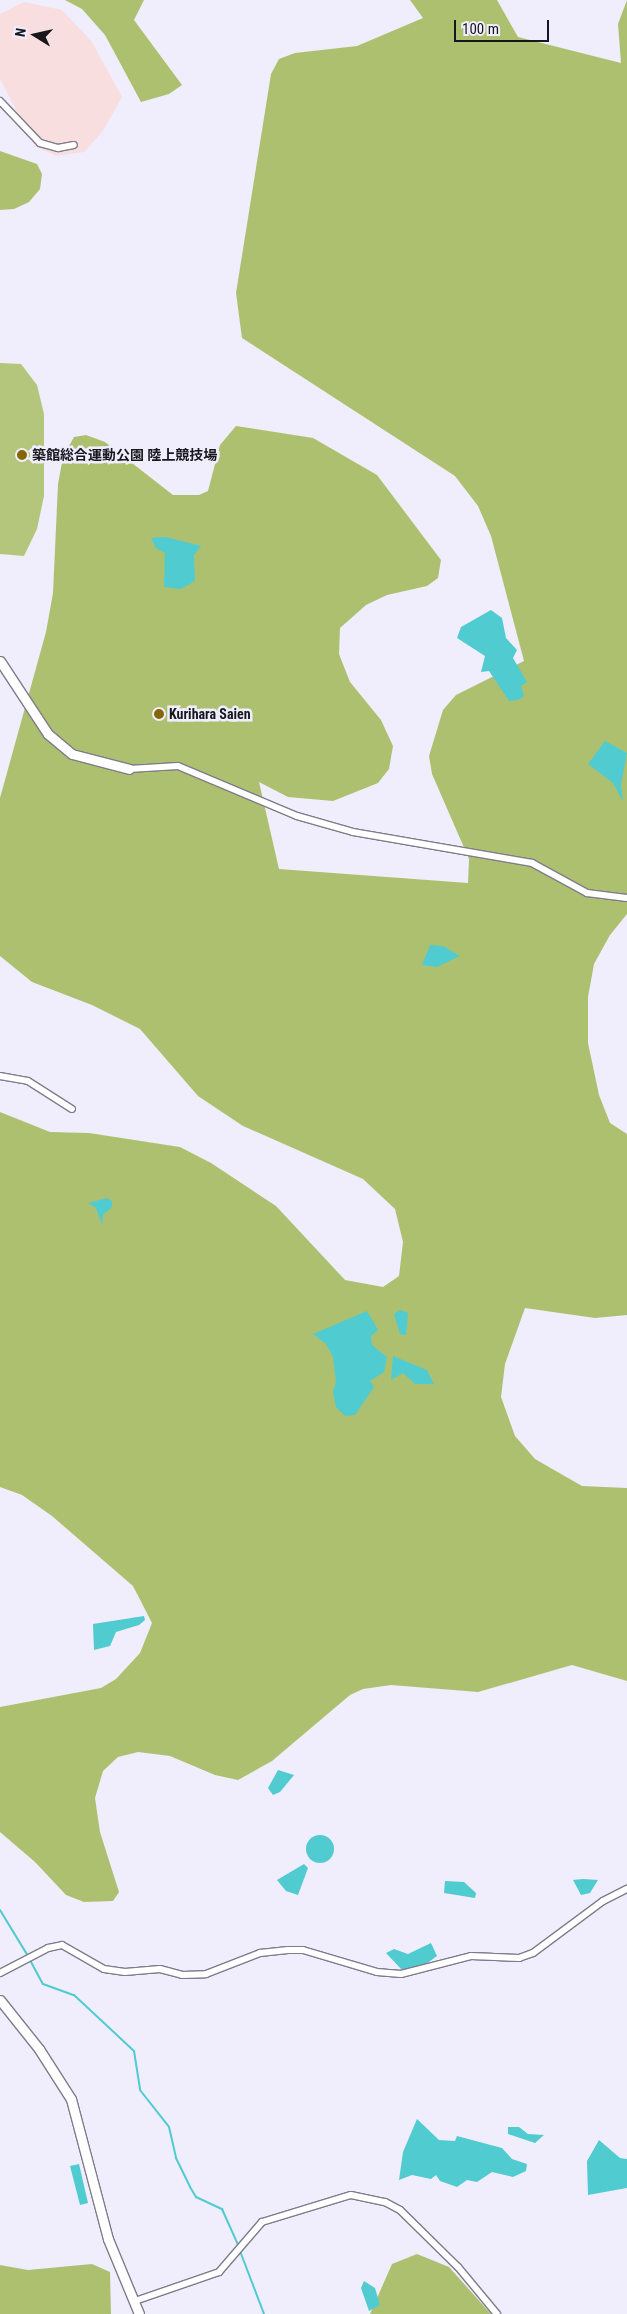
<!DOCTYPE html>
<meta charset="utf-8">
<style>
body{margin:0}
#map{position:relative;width:627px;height:2314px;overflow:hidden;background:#f0edfd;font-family:"Roboto Condensed","Noto Sans JP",sans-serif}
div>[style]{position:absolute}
.industrial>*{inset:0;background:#f9dedf}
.green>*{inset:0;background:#b4c67c}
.forest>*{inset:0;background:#adc070}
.water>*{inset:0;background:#50cbcf}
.round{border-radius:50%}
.stream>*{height:2px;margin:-1px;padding:0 1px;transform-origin:1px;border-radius:1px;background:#50cbcf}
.roads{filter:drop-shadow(1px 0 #7f7c8a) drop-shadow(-1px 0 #7f7c8a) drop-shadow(0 1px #7f7c8a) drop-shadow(0 -1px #7f7c8a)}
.minor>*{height:6px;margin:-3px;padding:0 3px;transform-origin:3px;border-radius:3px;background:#fff}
.tertiary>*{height:9px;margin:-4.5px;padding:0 4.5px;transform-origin:4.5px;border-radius:4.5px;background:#fff}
.dots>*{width:14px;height:14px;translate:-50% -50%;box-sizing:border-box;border:2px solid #f0edfd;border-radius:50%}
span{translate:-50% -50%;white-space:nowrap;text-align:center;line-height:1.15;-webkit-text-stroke:5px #f0edfd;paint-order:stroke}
.poi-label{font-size:14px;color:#18171d;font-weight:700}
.left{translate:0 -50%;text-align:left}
.north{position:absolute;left:10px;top:10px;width:50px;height:50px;-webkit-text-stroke:4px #f0edfd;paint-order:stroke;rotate:280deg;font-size:14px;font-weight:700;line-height:20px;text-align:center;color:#18171d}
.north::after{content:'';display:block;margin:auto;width:18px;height:22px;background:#18171d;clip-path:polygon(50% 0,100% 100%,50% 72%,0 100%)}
.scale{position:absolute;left:454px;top:20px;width:95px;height:22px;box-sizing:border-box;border:2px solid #18171d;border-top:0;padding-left:6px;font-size:15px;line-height:18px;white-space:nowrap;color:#18171d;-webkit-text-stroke:4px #f0edfd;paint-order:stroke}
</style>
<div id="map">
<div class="industrial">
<i style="clip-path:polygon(24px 2px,62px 10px,92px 42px,122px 97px,103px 131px,84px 152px,56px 156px,35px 146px,0 79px,0 14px)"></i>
</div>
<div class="green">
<i style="clip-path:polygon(0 363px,21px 364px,37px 385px,44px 414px,44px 496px,37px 529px,24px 556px,0 554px)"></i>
</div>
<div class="forest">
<i style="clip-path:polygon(65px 0,144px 0,134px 20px,182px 85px,169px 94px,141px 102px,105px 35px,82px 9px)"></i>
<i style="clip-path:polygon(410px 0,497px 0,518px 37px,621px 63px,618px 24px,627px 0,627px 914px,610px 935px,594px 964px,588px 997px,588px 1043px,599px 1095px,610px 1123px,627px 1134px,627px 1315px,595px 1318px,525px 1308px,505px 1364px,501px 1397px,515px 1436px,535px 1459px,582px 1486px,627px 1488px,627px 1681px,572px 1665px,478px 1692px,391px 1685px,363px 1689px,350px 1695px,272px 1761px,238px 1780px,215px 1775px,170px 1756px,138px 1752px,118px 1757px,103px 1771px,95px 1798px,100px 1832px,119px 1892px,113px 1901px,84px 1902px,66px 1895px,35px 1862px,0 1832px,0 1707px,101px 1688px,116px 1679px,140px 1653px,152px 1623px,133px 1586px,52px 1516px,22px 1495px,0 1487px,0 1112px,50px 1132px,89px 1133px,180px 1147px,211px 1163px,276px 1206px,345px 1280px,383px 1287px,399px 1276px,403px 1242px,395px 1209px,363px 1179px,243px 1126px,198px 1096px,140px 1029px,92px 1005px,32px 982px,0 956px,0 798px,46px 632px,53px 593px,58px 484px,63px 457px,74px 437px,86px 435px,105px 442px,173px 495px,199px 495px,208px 491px,220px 445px,236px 426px,313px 438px,377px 475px,441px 560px,438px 578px,427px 586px,387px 595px,366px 605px,340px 628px,339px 654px,350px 682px,381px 720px,393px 746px,389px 769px,378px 783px,333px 801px,288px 797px,259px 782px,279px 869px,468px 883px,469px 859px,432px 774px,429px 756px,443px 710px,456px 695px,524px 661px,491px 536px,478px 506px,455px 476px,242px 338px,236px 293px,271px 74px,279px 59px,295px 53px,357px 46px,423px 18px)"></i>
<i style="clip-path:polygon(0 151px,37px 164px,42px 174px,40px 189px,29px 202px,14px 209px,0 210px)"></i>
<i style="clip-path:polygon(417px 2254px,449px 2267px,491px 2314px,370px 2314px,392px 2264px)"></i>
<i style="clip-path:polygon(92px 2264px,110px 2272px,111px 2314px,0 2314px,0 2265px,28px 2270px)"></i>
</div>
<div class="water">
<i style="clip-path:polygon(166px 537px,201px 546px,194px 555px,195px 581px,181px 589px,164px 587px,165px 553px,156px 548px,151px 538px)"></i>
<i style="clip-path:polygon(491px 610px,502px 618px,506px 638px,517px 650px,513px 658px,527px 682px,521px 686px,524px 696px,518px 700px,509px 701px,489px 671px,481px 672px,485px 656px,457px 638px,461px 627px)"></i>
<i style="clip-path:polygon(605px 741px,627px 753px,621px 785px,623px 802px,613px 783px,588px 764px)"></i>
<i style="clip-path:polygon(430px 945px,443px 946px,460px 956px,437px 967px,422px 965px)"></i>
<i style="clip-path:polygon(107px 1198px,112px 1201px,112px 1207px,103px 1215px,102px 1225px,96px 1208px,88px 1203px)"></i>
<i style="clip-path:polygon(400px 1310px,408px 1313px,406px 1335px,400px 1334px,394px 1314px)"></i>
<i style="clip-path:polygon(367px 1311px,378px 1330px,371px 1336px,372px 1345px,387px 1357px,384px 1372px,370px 1381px,374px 1387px,355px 1415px,345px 1416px,336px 1407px,333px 1392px,336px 1382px,333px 1357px,326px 1344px,313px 1334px)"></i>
<i style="clip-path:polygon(393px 1356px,427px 1370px,434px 1384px,415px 1384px,403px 1373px,391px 1380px)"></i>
<i style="clip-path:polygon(144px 1616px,145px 1620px,139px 1625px,116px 1632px,110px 1646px,94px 1650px,93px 1624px)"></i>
<i style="clip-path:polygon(278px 1770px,294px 1775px,280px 1792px,273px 1795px,268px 1788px)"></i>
<i class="round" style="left:306px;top:1835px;width:28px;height:28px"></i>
<i style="clip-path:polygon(304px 1864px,308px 1868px,298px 1895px,286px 1891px,277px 1880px)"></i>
<i style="clip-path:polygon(583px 1879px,598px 1880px,590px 1893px,581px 1895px,573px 1880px)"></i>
<i style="clip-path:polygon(445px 1881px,464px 1882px,476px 1893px,475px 1898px,444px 1893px)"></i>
<i style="clip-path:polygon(431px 1943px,437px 1956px,422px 1967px,402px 1970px,386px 1953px,394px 1949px,408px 1954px)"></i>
<i style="clip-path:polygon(417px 2119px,439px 2140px,455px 2141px,457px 2136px,502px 2148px,512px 2159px,527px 2164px,526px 2171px,513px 2177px,492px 2172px,477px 2182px,467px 2180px,457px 2187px,440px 2181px,436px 2175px,431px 2179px,412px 2175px,399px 2180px,403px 2152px)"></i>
<i style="clip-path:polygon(508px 2127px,519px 2127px,528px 2134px,544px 2135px,535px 2143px,508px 2134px)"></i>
<i style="clip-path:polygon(599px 2140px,620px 2158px,627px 2159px,627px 2188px,588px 2195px,587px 2161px)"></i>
<i style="clip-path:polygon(79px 2164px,88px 2203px,80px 2205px,70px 2166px)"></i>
<i style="clip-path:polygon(364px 2281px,375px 2288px,380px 2305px,369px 2311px,361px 2288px)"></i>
</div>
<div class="stream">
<i style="left:0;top:1910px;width:54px;rotate:58.7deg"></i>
<i style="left:30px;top:1960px;width:27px;rotate:62deg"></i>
<i style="left:43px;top:1984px;width:33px;rotate:20deg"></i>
<i style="left:74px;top:1995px;width:82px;rotate:43deg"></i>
<i style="left:134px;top:2051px;width:39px;rotate:81deg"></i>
<i style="left:140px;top:2090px;width:47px;rotate:51.9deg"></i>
<i style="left:169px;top:2127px;width:32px;rotate:77deg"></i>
<i style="left:176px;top:2158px;width:32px;rotate:64deg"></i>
<i style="left:190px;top:2187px;width:12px;rotate:59deg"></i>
<i style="left:196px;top:2197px;width:29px;rotate:25deg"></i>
<i style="left:222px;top:2209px;width:42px;rotate:65.9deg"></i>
<i style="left:240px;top:2251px;width:67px;rotate:69.1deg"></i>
</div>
<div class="roads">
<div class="minor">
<i style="left:0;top:101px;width:58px;rotate:46.4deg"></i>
<i style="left:40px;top:143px;width:19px;rotate:16deg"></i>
<i style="left:58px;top:148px;width:16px;rotate:-11deg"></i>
<i style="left:129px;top:769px;width:49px;rotate:-3.5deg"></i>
<i style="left:178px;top:766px;width:129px;rotate:22.8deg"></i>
<i style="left:297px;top:816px;width:58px;rotate:15.9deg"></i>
<i style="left:353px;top:832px;width:182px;rotate:9.8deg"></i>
<i style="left:532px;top:863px;width:63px;rotate:28.6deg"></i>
<i style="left:587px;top:893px;width:40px;rotate:7.1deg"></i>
<i style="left:0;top:1076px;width:28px;rotate:10deg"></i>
<i style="left:28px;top:1081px;width:52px;rotate:32.5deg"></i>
<i style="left:0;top:1973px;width:54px;rotate:-27.5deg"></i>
<i style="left:48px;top:1948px;width:14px;rotate:-12deg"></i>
<i style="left:62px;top:1945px;width:48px;rotate:29.7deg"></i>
<i style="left:104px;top:1969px;width:21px;rotate:8deg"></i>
<i style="left:125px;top:1972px;width:35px;rotate:-5deg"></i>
<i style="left:160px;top:1969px;width:23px;rotate:15deg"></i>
<i style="left:182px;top:1975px;width:24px;rotate:-2deg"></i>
<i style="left:206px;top:1974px;width:58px;rotate:-21.3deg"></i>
<i style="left:260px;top:1953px;width:28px;rotate:-6deg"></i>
<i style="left:288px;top:1950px;width:15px"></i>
<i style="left:303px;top:1950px;width:77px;rotate:16.6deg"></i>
<i style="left:377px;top:1972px;width:24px;rotate:5deg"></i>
<i style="left:401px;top:1974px;width:72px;rotate:-14.4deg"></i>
<i style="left:471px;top:1956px;width:48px;rotate:2.4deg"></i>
<i style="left:519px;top:1958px;width:15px;rotate:-20deg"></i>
<i style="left:533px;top:1953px;width:87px;rotate:-36.6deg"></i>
<i style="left:603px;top:1901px;width:27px;rotate:-27deg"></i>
<i style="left:135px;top:2301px;width:89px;rotate:-19deg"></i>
<i style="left:219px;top:2272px;width:66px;rotate:-49.3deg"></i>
<i style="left:262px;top:2222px;width:93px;rotate:-16.9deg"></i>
<i style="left:351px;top:2195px;width:35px;rotate:12deg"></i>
<i style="left:385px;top:2202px;width:17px;rotate:28deg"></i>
<i style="left:400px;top:2210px;width:81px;rotate:44.5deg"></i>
<i style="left:458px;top:2267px;width:61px;rotate:50.3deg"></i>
</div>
<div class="tertiary">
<i style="left:0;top:661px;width:87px;rotate:56.7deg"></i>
<i style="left:48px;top:734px;width:31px;rotate:40deg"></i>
<i style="left:72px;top:754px;width:59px;rotate:14.7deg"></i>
<i style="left:0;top:2000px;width:63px;rotate:51.5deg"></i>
<i style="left:39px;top:2049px;width:59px;rotate:57.4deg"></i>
<i style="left:71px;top:2099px;width:145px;rotate:75.2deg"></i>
<i style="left:108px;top:2239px;width:81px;rotate:67.5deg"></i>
</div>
</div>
<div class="dots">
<i style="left:22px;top:455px;background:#866600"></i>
<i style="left:159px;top:714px;background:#866600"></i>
</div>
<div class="poi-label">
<span class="left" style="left:32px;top:455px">築館総合運動公園 陸上競技場</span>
<span class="left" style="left:169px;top:714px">Kurihara Saien</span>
</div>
<div class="north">N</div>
<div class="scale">100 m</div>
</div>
